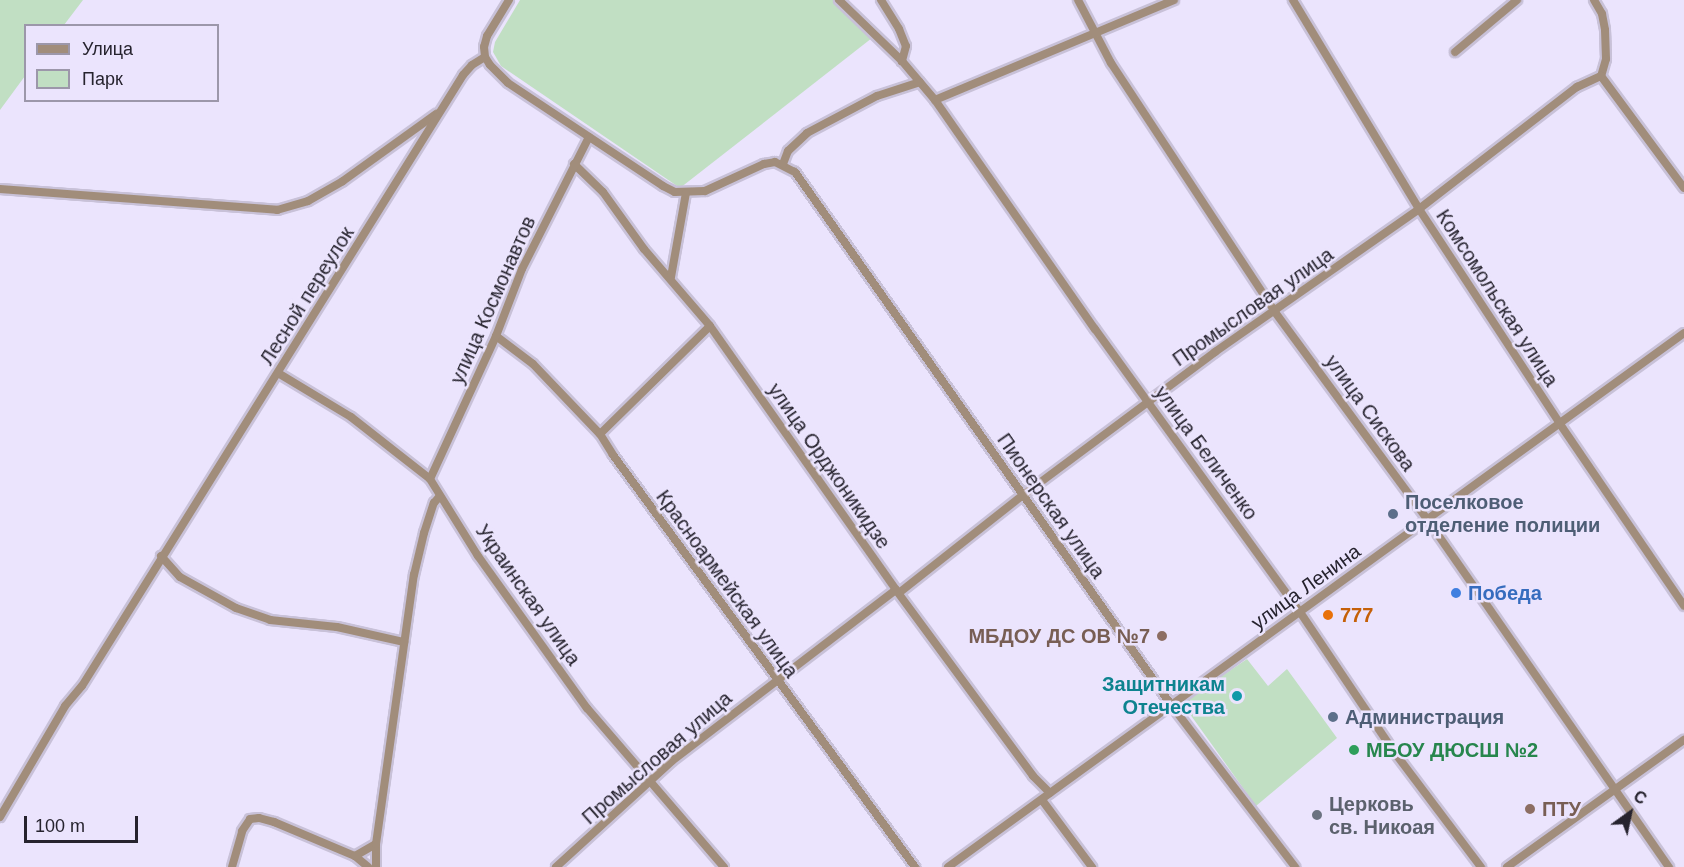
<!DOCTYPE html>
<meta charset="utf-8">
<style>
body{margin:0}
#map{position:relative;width:1684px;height:867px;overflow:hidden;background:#ebe4fd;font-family:Arial,sans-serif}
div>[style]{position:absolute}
.green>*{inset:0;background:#c1dfc3}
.roads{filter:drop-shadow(2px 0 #c8c1d8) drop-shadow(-2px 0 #c8c1d8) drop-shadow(0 2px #c8c1d8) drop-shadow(0 -2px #c8c1d8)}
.minor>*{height:8px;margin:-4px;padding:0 4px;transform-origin:4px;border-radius:4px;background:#a18d7b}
.dots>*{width:16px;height:16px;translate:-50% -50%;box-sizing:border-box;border:3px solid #ebe4fd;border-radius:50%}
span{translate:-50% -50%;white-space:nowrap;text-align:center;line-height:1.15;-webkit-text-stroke:5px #ebe4fd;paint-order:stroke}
.street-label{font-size:20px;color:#26232e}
.service-label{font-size:20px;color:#4e5e75;font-weight:700}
.left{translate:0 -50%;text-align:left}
.shop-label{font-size:20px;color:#366cbe;font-weight:700}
.food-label{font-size:20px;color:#c56008;font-weight:700}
.education-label{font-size:20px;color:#785e54;font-weight:700}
.right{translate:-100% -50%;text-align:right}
.culture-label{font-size:20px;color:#0d838f;font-weight:700}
.leisure-label{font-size:20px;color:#27864d;font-weight:700}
.worship-label{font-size:20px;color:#5b616d;font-weight:700}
.legend{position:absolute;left:24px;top:24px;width:195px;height:78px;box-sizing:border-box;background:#ebe4fd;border:2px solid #9c97aa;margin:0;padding:8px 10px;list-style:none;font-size:18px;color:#26232e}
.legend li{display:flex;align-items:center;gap:12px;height:30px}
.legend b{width:30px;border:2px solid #9c97aa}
.north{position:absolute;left:1600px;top:783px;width:60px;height:60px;-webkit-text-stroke:4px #ebe4fd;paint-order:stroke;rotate:33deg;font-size:16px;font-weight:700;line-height:24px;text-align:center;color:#26232e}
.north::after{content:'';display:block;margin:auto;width:21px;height:27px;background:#26232e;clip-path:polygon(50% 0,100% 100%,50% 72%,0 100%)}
.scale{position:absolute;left:24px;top:816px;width:114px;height:27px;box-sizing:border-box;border:3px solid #26232e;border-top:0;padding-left:8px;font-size:18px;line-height:21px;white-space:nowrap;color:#26232e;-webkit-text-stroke:4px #ebe4fd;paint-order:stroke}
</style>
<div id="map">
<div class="green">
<i style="clip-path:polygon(0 0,83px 0,64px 25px,26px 26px,25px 76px,0 110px)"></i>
<i style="clip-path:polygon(520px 0,833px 0,872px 38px,680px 188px,501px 66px,493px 52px,495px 42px)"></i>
<i style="clip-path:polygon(1247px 659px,1268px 686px,1287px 669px,1337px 738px,1256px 806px,1182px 703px)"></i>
</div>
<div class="roads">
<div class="minor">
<i style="left:509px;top:0;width:42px;rotate:121.4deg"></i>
<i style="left:487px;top:36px;width:11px;rotate:105deg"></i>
<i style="left:484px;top:47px;width:10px;rotate:84deg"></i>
<i style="left:485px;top:57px;width:9px;rotate:58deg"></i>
<i style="left:490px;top:65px;width:25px;rotate:45deg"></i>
<i style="left:508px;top:83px;width:186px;rotate:33.6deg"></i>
<i style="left:663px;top:186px;width:13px;rotate:27deg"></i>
<i style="left:675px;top:192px;width:30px;rotate:-2deg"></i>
<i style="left:705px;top:191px;width:65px;rotate:-24.6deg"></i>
<i style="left:764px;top:164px;width:11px;rotate:-10deg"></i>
<i style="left:775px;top:162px;width:22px;rotate:27deg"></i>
<i style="left:795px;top:172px;width:654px;rotate:54.78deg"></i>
<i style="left:1172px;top:706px;width:203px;rotate:52.6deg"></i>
<i style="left:839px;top:0;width:88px;rotate:44.1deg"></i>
<i style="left:902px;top:61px;width:51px;rotate:49.8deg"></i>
<i style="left:935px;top:100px;width:279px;rotate:55.1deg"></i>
<i style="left:1095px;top:329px;width:349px;rotate:54.1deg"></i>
<i style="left:1300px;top:612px;width:165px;rotate:56.1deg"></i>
<i style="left:1392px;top:749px;width:148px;rotate:53deg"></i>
<i style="left:881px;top:0;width:34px;rotate:58deg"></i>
<i style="left:899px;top:29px;width:18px;rotate:68deg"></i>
<i style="left:906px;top:46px;width:16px;rotate:105deg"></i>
<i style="left:1078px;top:0;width:71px;rotate:62.4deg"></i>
<i style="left:1111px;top:63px;width:298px;rotate:56.6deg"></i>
<i style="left:1275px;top:312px;width:257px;rotate:53.7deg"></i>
<i style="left:1427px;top:519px;width:424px;rotate:55.2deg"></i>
<i style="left:1293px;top:0;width:244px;rotate:58.9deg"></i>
<i style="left:1419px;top:209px;width:257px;rotate:56.7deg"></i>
<i style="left:1560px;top:424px;width:220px;rotate:55.7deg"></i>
<i style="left:1594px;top:0;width:16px;rotate:60deg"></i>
<i style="left:1602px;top:14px;width:16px;rotate:79deg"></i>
<i style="left:1605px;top:30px;width:29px;rotate:88deg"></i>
<i style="left:1606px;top:59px;width:18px;rotate:106deg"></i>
<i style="left:1601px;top:76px;width:139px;rotate:53.5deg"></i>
<i style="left:1455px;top:52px;width:81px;rotate:-40deg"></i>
<i style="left:935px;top:100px;width:259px;rotate:-22.7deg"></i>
<i style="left:574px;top:164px;width:40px;rotate:44deg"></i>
<i style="left:603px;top:192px;width:70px;rotate:54.3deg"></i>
<i style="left:644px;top:249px;width:101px;rotate:49.4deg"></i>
<i style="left:710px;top:326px;width:323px;rotate:54.8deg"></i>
<i style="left:896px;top:590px;width:231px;rotate:53.6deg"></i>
<i style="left:1033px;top:776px;width:24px;rotate:45deg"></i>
<i style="left:783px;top:164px;width:14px;rotate:-69deg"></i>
<i style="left:788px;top:151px;width:26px;rotate:-43deg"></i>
<i style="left:807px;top:133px;width:79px;rotate:-27.9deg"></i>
<i style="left:877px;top:96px;width:45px;rotate:-18deg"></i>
<i style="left:0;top:189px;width:278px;rotate:4.3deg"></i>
<i style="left:277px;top:210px;width:32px;rotate:-16deg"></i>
<i style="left:308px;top:201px;width:40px;rotate:-29.7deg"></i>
<i style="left:343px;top:181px;width:115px;rotate:-35.8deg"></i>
<i style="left:671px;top:277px;width:85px;rotate:-79.9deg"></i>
<i style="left:496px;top:336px;width:46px;rotate:37.1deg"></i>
<i style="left:533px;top:364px;width:97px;rotate:46.3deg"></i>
<i style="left:600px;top:434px;width:25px;rotate:58deg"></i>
<i style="left:613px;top:455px;width:511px;rotate:53.76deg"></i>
<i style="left:278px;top:373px;width:85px;rotate:31.1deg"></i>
<i style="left:351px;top:417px;width:100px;rotate:38.1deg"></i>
<i style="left:430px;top:479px;width:91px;rotate:58.1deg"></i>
<i style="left:478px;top:556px;width:187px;rotate:54.4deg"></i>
<i style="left:587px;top:708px;width:210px;rotate:49.3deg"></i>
<i style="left:600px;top:434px;width:154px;rotate:-44.5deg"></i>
<i style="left:430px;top:479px;width:157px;rotate:-65.2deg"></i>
<i style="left:496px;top:336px;width:72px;rotate:-68.8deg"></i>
<i style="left:522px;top:269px;width:148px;rotate:-63.1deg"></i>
<i style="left:161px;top:556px;width:28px;rotate:48deg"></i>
<i style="left:180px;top:577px;width:64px;rotate:29deg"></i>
<i style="left:236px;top:608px;width:36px;rotate:19deg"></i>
<i style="left:270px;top:620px;width:67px;rotate:6deg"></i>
<i style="left:337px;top:627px;width:69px;rotate:12.6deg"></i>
<i style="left:899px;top:593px;width:157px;rotate:-38.3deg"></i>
<i style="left:1022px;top:496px;width:241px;rotate:-36.7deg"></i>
<i style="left:1215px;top:352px;width:249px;rotate:-35deg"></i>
<i style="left:1419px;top:209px;width:200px;rotate:-37.7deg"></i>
<i style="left:1577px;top:87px;width:26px;rotate:-25deg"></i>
<i style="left:1042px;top:800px;width:84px;rotate:53.3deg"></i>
<i style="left:0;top:817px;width:129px;rotate:-59.6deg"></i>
<i style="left:65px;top:706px;width:26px;rotate:-50deg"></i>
<i style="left:82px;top:686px;width:720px;rotate:-58.05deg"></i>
<i style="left:463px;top:75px;width:13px;rotate:-48deg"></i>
<i style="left:472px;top:65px;width:15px;rotate:-32deg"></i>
<i style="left:355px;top:856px;width:17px;rotate:40deg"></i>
<i style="left:232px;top:867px;width:37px;rotate:-74deg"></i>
<i style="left:242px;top:831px;width:14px;rotate:-56deg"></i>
<i style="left:250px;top:819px;width:9px;rotate:-6deg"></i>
<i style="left:259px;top:818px;width:16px;rotate:15deg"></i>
<i style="left:274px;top:822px;width:88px;rotate:22.8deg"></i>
<i style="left:355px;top:856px;width:24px;rotate:-30deg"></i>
<i style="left:376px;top:867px;width:23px;rotate:-90deg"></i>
<i style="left:376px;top:844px;width:272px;rotate:-82deg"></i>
<i style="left:414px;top:575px;width:43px;rotate:-76.6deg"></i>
<i style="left:424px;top:533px;width:32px;rotate:-72deg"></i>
<i style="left:434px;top:503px;width:8px;rotate:-50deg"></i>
<i style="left:556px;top:867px;width:157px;rotate:-42.4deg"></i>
<i style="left:672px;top:761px;width:282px;rotate:-37.4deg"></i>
<i style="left:948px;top:867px;width:909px;rotate:-35.96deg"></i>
<i style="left:1507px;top:867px;width:218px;rotate:-35.7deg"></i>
</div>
</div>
<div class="dots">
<i style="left:1393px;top:514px;background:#5c6f8a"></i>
<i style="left:1456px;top:593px;background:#3f7fe0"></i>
<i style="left:1328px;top:615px;background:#e8710a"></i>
<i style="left:1162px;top:636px;background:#8d6e63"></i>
<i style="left:1237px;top:696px;background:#0f9aa8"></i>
<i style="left:1333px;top:717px;background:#5c6f8a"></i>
<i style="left:1354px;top:750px;background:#2e9e5b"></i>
<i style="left:1530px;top:809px;background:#8d6e63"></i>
<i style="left:1317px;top:815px;background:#6b7280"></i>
</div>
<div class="street-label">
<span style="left:307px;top:296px;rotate:-58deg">Лесной переулок</span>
<span style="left:1497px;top:298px;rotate:57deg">Комсомольская улица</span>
<span style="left:493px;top:300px;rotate:-66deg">улица Космонавтов</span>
<span style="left:1253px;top:307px;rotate:-35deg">Промысловая улица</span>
<span style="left:1370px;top:413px;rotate:54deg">улица Сискова</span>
<span style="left:1206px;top:453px;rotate:54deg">улица Беличенко</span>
<span style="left:829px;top:466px;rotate:55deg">улица Орджоникидзе</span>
<span style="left:1051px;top:506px;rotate:55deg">Пионерская улица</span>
<span style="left:727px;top:584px;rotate:54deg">Красноармейская улица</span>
<span style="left:1306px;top:587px;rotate:-36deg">улица Ленина</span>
<span style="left:528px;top:595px;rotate:55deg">Украинская улица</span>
<span style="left:657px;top:758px;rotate:-41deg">Промысловая улица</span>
</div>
<div class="service-label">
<span class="left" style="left:1405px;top:514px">Поселковое<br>отделение полиции</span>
<span class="left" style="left:1345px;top:717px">Администрация</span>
</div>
<div class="shop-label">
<span class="left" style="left:1468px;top:593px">Победа</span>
</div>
<div class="food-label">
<span class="left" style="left:1340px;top:615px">777</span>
</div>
<div class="education-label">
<span class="right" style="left:1150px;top:636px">МБДОУ ДС ОВ №7</span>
<span class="left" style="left:1542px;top:809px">ПТУ</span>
</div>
<div class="culture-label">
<span class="right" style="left:1225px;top:696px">Защитникам<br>Отечества</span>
</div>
<div class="leisure-label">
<span class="left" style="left:1366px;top:750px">МБОУ ДЮСШ №2</span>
</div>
<div class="worship-label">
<span class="left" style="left:1329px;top:816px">Церковь<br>св. Никоая</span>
</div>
<ul class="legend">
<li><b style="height:8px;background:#a18d7b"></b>Улица</li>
<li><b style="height:16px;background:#c1dfc3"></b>Парк</li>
</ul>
<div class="north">С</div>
<div class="scale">100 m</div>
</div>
